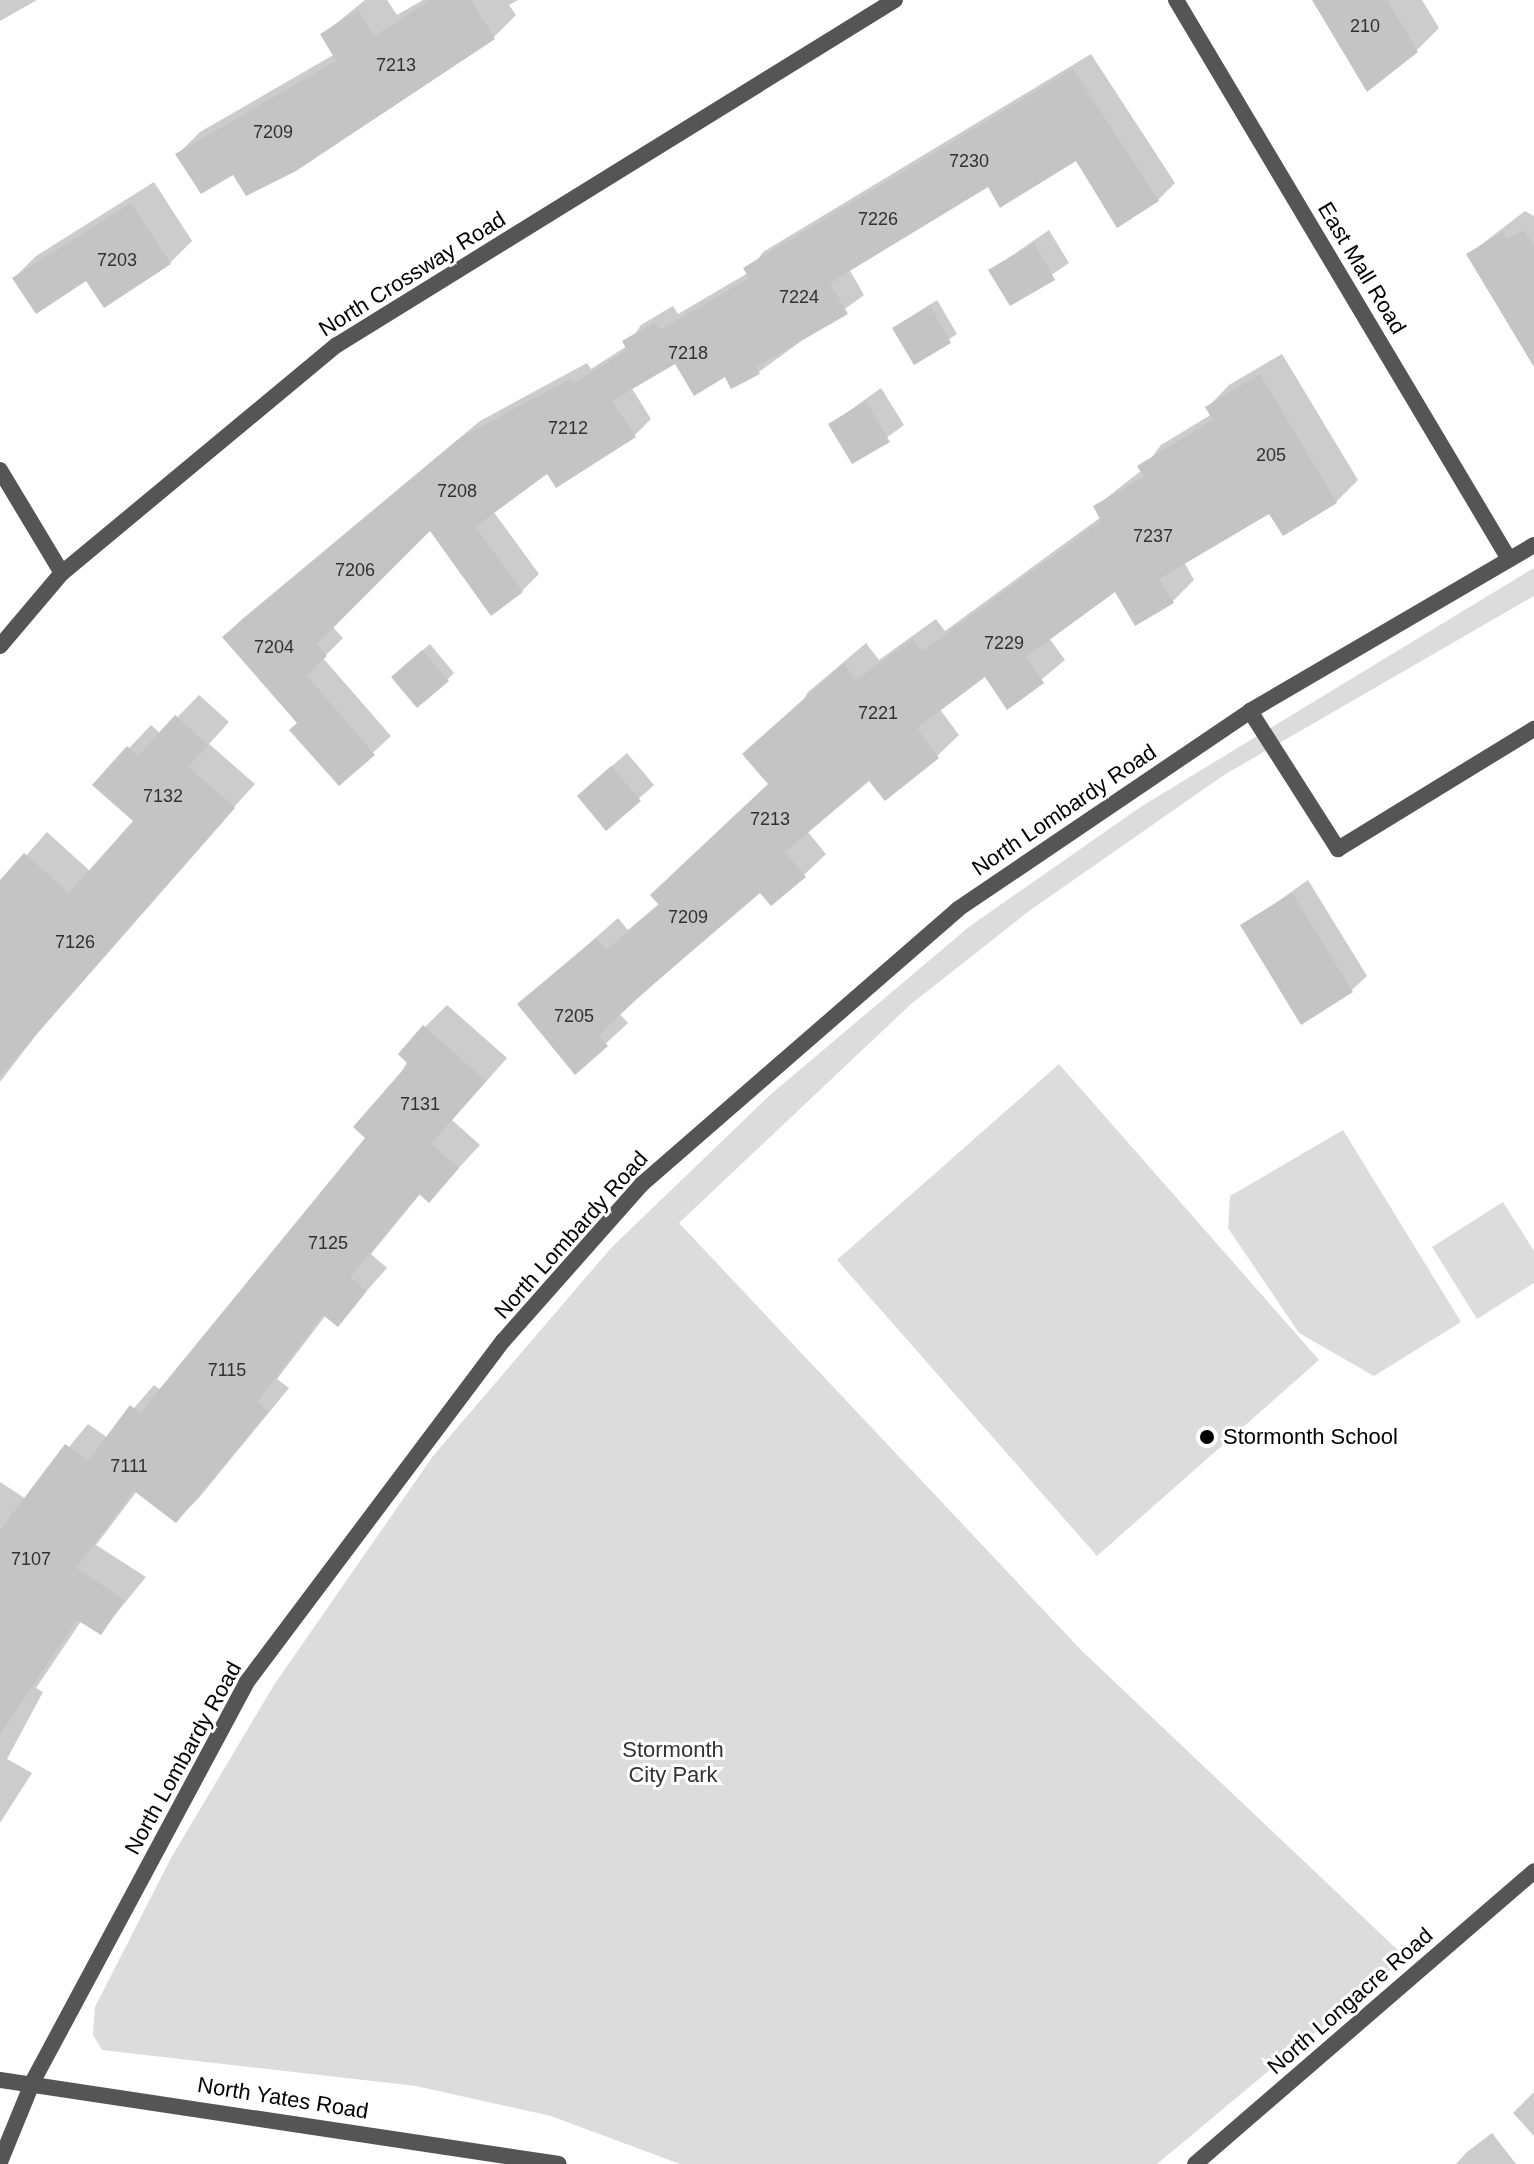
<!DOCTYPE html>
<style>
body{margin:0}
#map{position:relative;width:1534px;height:2164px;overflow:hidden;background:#fff;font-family:Arial,sans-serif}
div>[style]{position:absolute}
.green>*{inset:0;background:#dcdcdc}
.shadow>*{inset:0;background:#0003}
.building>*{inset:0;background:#c4c4c4}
.lane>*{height:16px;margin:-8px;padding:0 8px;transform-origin:8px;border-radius:8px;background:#555}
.street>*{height:16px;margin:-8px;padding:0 8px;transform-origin:8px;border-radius:8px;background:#555}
.dots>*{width:22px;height:22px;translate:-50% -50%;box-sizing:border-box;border:4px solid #fff;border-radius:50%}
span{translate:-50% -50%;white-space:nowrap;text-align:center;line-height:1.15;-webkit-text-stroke:6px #fff;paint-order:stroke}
.number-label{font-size:18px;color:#313131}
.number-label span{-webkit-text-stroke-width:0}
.street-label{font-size:22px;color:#000}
.poi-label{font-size:22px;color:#000}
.left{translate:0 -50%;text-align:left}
.park-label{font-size:22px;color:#333}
</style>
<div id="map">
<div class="green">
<i style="clip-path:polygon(1534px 568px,1534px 596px,1224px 775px,1029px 911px,911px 1004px,679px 1223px,1082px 1651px,1405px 1957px,1157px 2164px,680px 2164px,551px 2116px,416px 2086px,102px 2050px,93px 2035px,95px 2007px,171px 1858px,274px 1685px,433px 1456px,611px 1248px,770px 1095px,970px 926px,1142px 806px)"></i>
<i style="clip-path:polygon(1059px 1064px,1319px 1360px,1097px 1556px,837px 1260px)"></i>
<i style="clip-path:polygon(1343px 1130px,1461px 1322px,1374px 1376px,1299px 1333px,1228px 1228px,1230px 1196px)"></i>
<i style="clip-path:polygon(1503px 1202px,1534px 1251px,1534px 1283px,1477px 1319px,1432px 1247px)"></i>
</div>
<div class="shadow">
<i style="clip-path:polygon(0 0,37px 0,0 21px)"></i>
<i style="clip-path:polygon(365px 0,387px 0,397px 15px,423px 0,518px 0,509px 5px,516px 15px,494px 37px,234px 172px,178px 154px,200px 132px,335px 54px,322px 35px)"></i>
<i style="clip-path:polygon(1314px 0,1422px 0,1439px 28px,1417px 50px)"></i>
<i style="clip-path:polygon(1091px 54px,1175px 183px,1158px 200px,1076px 158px,988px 184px,849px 269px,864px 295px,759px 372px,725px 374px,675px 361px,631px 387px,651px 419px,634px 436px,547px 472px,493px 511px,539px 574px,522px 591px,430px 528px,332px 626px,343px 638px,323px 658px,391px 736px,339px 784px,299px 723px,224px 637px,241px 620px,480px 421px,587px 363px,591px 369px,627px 346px,641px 325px,673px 306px,678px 314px,748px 273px,763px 252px)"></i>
<i style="clip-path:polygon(154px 182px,192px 241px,170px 263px,86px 278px,14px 278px,36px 256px)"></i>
<i style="clip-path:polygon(1525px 211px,1534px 216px,1534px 363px,1469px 254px)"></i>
<i style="clip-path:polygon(1049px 230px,1069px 263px,1010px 303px,991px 270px)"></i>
<i style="clip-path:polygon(937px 300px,957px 334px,914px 362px,894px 328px)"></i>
<i style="clip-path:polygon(1282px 354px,1358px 480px,1336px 502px,1270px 511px,1184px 562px,1194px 580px,1173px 601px,1116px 589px,1049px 638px,1065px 660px,1008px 707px,985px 674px,939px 708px,959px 735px,937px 756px,870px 778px,807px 831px,826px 854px,804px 875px,760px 890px,620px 1014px,628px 1023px,575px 1072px,520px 1004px,618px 918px,628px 930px,660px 903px,770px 783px,807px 693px,866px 643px,879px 660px,936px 619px,945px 631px,1101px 517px,1095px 507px,1142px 470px,1161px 445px,1212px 414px,1208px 407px,1229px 385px)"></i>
<i style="clip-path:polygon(881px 388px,904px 425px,853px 462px,831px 424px)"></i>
<i style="clip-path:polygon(430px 644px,454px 673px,448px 679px,400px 670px)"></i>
<i style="clip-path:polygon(199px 695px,229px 722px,209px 744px,255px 784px,87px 969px,0 1082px,0 885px,47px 832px,91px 872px,136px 821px,95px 784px,151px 725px,161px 734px)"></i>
<i style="clip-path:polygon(627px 753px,654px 785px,606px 828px,594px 782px)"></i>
<i style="clip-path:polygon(1308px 880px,1367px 976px,1352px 990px,1243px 926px)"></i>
<i style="clip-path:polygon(447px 1005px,507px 1058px,452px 1120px,480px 1145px,429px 1200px,421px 1193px,371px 1254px,387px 1268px,337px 1324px,326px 1315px,277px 1379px,289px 1388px,198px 1499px,176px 1521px,137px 1491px,96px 1545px,146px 1577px,101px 1632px,82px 1620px,36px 1688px,43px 1692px,7px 1759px,32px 1773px,0 1823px,0 1482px,26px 1499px,88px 1424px,108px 1438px,154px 1385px,161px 1390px,368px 1137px,425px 1027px)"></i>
<i style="clip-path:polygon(1534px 2092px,1534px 2136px,1513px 2113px)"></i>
<i style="clip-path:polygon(1492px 2133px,1516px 2164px,1456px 2164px,1467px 2152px)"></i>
</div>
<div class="building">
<i style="clip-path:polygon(431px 0,471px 0,495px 39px,296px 171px,246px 196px,233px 175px,201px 194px,175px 154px,336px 61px,320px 34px,358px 10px,374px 36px)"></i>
<i style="clip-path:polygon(1312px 0,1387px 0,1418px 52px,1367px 92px)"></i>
<i style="clip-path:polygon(1073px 69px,1159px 201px,1117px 228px,1076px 161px,1000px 208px,988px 187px,830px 283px,848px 314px,756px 367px,760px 374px,731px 389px,725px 377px,694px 396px,675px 364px,612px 401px,636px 437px,556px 488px,547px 474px,475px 527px,523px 592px,491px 616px,430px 531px,317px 644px,327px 656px,306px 675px,375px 755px,339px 786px,289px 730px,297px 723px,222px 637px,460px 438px,570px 379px,573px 384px,627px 350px,622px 341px,655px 322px,660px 330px,749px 278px,743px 268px)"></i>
<i style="clip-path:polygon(131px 203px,171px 264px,104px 308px,86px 281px,36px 314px,12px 278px)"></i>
<i style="clip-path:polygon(1524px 230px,1534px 247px,1534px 367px,1466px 254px,1503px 232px,1507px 239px)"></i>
<i style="clip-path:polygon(1034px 243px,1055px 280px,1010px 306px,988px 270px)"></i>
<i style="clip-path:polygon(930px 305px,951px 343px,914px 365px,892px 328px)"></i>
<i style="clip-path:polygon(1260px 374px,1337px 503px,1283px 536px,1269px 514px,1159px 579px,1174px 603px,1135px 626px,1115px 592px,1026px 657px,1044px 683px,1007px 710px,985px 677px,917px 728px,939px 758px,885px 801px,869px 781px,785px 852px,806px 877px,771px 906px,760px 893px,643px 993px,599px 1035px,608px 1046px,575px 1075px,517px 1004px,596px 938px,606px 950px,659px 905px,650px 895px,768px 784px,742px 754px,844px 663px,856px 680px,913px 639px,922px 651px,1101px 521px,1093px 506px,1144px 477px,1137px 466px,1213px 420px,1205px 407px)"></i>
<i style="clip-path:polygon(866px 401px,890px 442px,852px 464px,828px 424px)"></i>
<i style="clip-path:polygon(422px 650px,449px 681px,417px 708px,391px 677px)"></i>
<i style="clip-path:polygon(175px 715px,208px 745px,188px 767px,235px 808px,0 1076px,0 880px,24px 853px,69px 893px,133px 821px,92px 785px,127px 746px,138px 756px)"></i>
<i style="clip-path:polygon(611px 766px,641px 801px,606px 831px,577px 796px)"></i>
<i style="clip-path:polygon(1292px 893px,1353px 992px,1301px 1025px,1240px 925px)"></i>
<i style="clip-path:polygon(423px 1025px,486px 1081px,431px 1144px,459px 1168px,429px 1203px,419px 1194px,350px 1277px,367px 1291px,338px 1327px,323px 1315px,257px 1402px,269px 1411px,176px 1523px,134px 1491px,76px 1568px,125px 1600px,101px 1635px,77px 1620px,0 1734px,0 1530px,65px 1444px,88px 1461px,130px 1405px,140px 1413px,365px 1138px,353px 1127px,408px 1064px,398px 1054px)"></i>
</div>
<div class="lane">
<i style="left:1250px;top:711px;width:164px;rotate:57.5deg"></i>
<i style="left:1338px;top:849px;width:230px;rotate:-31.5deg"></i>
</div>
<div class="street">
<i style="left:1176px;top:0;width:651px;rotate:59.22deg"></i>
<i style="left:0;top:470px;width:120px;rotate:59deg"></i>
<i style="left:0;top:646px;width:96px;rotate:-49.7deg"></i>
<i style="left:62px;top:573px;width:357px;rotate:-39.7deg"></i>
<i style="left:337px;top:345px;width:656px;rotate:-31.73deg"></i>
<i style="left:0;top:2080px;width:565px;rotate:8.55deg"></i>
<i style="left:0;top:2162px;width:87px;rotate:-67.8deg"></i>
<i style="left:33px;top:2081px;width:451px;rotate:-61.8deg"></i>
<i style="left:246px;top:1683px;width:428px;rotate:-53.1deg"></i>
<i style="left:503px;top:1341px;width:210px;rotate:-48.5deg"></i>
<i style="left:642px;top:1184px;width:419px;rotate:-41deg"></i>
<i style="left:958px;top:909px;width:353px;rotate:-34.1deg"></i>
<i style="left:1250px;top:711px;width:329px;rotate:-30.3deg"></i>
<i style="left:1195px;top:2164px;width:448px;rotate:-40.8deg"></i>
</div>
<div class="dots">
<i style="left:1207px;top:1437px;background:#000"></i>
</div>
<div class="number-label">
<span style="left:1365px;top:26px">210</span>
<span style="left:396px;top:65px">7213</span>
<span style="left:273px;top:132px">7209</span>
<span style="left:969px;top:161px">7230</span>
<span style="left:878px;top:219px">7226</span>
<span style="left:117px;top:260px">7203</span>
<span style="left:799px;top:297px">7224</span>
<span style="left:688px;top:353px">7218</span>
<span style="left:568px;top:428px">7212</span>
<span style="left:1271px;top:455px">205</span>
<span style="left:457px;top:491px">7208</span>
<span style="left:1153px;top:536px">7237</span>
<span style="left:355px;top:570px">7206</span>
<span style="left:1004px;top:643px">7229</span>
<span style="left:274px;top:647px">7204</span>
<span style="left:878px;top:713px">7221</span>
<span style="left:163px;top:796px">7132</span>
<span style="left:770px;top:819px">7213</span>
<span style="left:688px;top:917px">7209</span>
<span style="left:75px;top:942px">7126</span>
<span style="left:574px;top:1016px">7205</span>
<span style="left:420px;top:1104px">7131</span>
<span style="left:328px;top:1243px">7125</span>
<span style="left:227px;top:1370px">7115</span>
<span style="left:129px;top:1466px">7111</span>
<span style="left:31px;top:1559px">7107</span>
</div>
<div class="street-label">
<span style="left:1362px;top:268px;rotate:59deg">East Mall Road</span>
<span style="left:412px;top:274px;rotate:-32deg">North Crossway Road</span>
<span style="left:1064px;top:810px;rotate:-34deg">North Lombardy Road</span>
<span style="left:571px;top:1235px;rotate:-48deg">North Lombardy Road</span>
<span style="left:183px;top:1758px;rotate:-61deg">North Lombardy Road</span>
<span style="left:1350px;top:2001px;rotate:-41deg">North Longacre Road</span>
<span style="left:283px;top:2098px;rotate:9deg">North Yates Road</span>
</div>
<div class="poi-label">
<span class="left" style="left:1223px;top:1437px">Stormonth School</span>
</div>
<div class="park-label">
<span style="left:673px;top:1762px">Stormonth<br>City Park</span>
</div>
</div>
